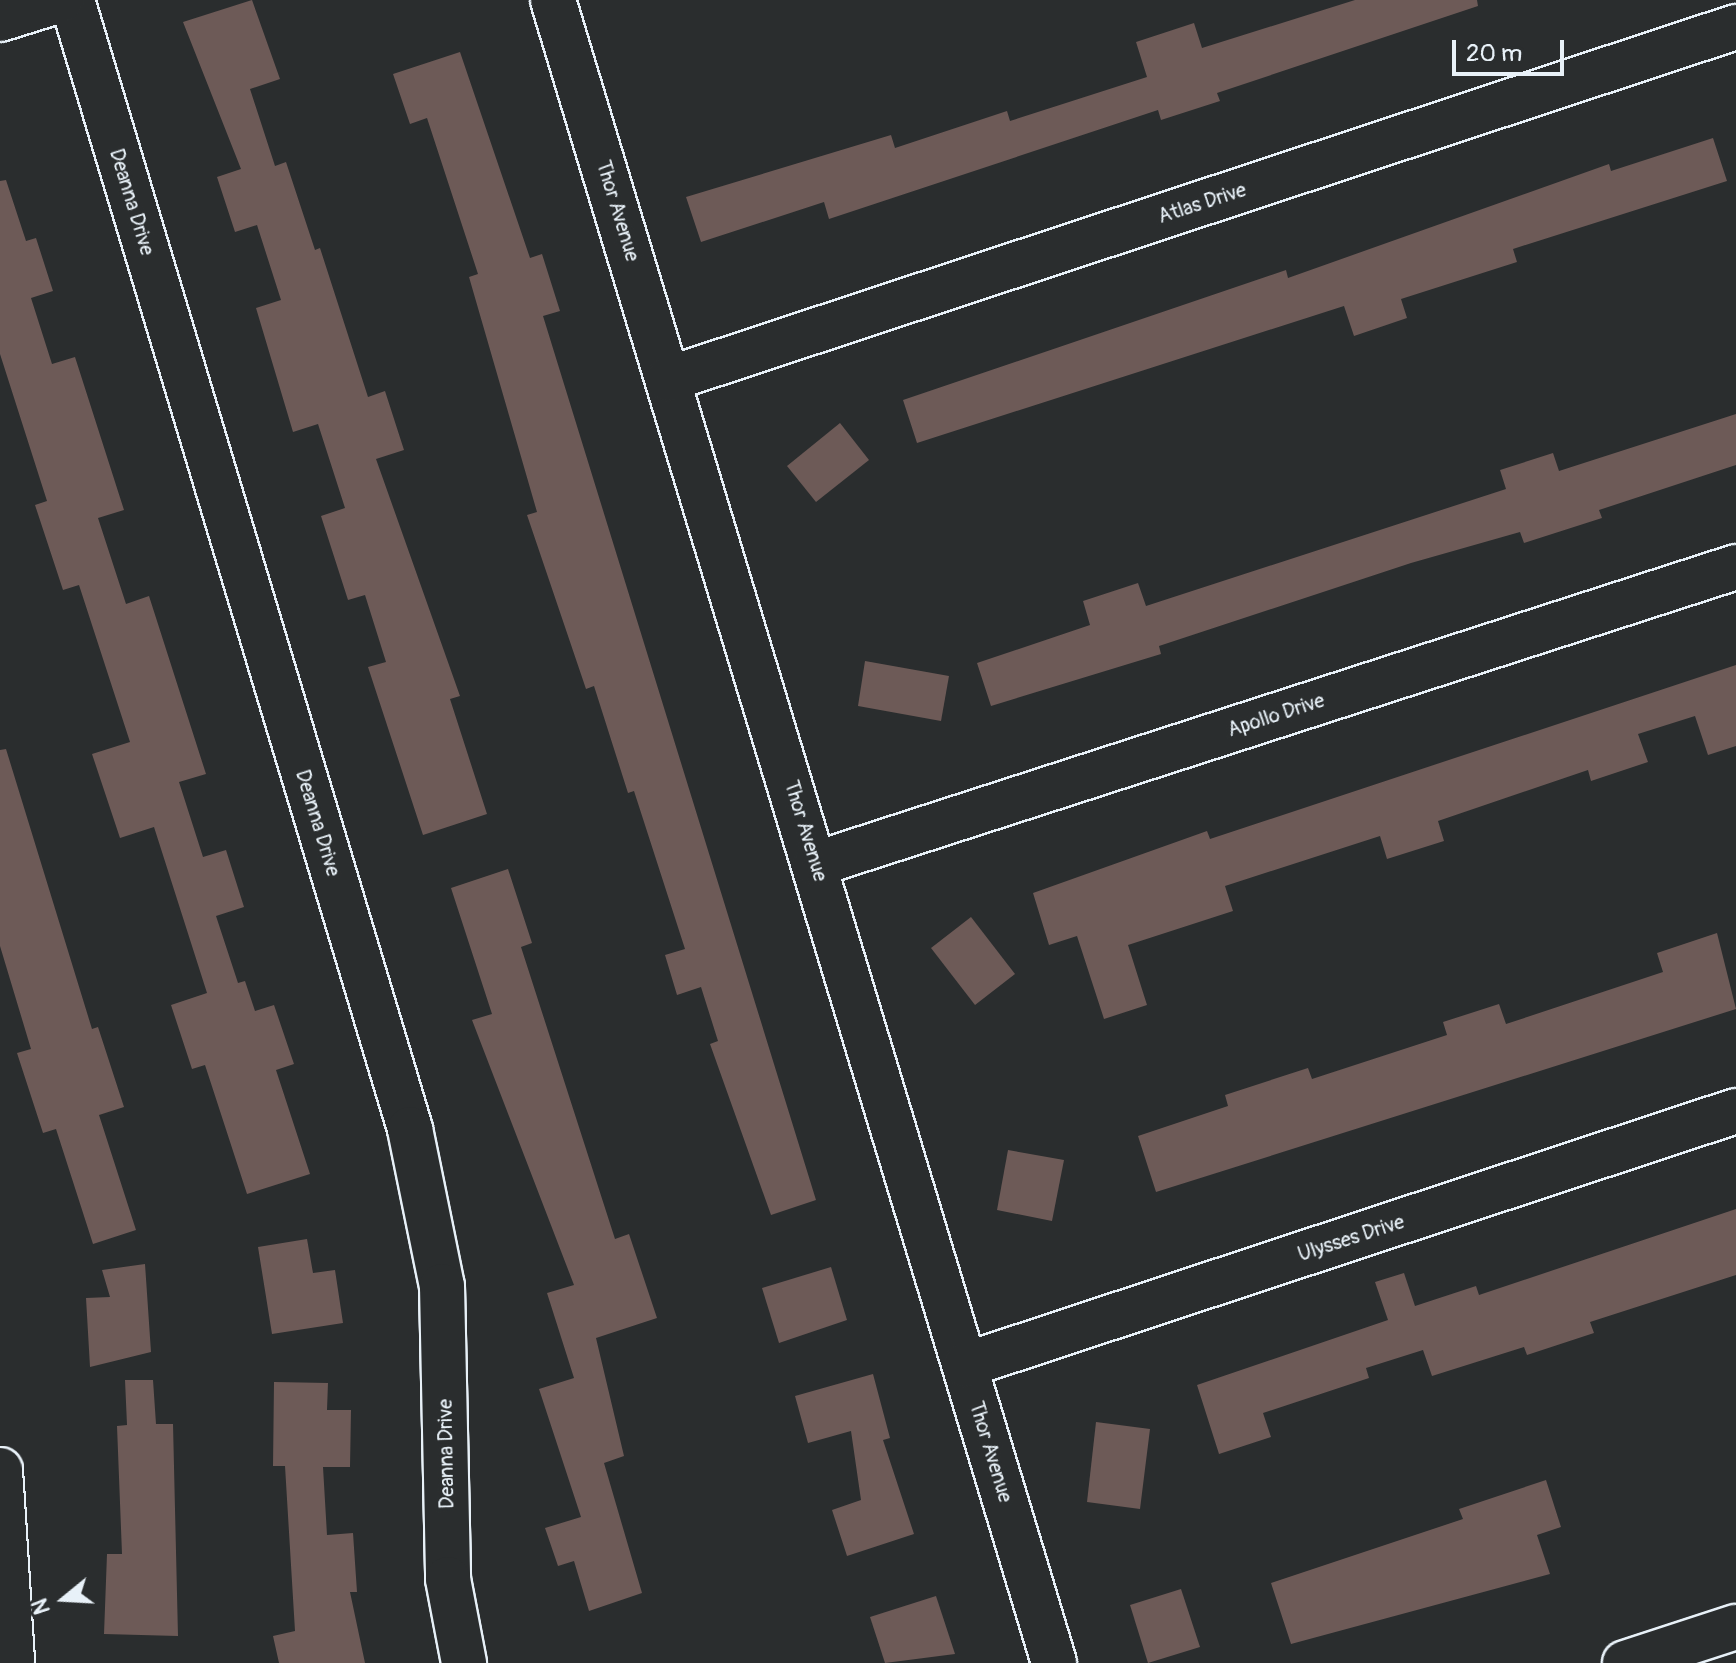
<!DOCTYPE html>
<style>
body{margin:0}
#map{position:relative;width:1736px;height:1663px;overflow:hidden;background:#2a2d2e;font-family:Pangolin,sans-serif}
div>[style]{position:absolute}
.building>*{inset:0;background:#6d5a57}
.roads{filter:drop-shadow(2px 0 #e8f1f8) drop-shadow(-2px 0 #e8f1f8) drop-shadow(0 2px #e8f1f8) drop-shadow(0 -2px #e8f1f8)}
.street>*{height:44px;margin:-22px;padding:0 22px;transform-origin:22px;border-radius:22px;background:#2a2d2e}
.secondary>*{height:44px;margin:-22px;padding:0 22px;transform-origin:22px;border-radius:22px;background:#2a2d2e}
span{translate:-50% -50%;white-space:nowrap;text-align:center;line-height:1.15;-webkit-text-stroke:7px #2a2d2e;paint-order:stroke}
.street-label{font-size:20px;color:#e8f1f8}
.north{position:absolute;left:24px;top:1559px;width:80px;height:80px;-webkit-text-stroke:6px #2a2d2e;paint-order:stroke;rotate:252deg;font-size:22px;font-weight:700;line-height:32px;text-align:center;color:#e8f1f8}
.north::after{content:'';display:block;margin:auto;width:28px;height:36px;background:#e8f1f8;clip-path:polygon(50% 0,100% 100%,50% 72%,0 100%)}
.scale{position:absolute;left:1452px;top:40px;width:112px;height:36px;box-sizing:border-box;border:4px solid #e8f1f8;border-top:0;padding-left:10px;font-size:24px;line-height:28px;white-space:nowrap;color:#e8f1f8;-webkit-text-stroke:6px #2a2d2e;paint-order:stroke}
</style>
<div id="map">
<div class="building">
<i style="clip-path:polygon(252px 0,280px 79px,250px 89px,275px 166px,286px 162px,315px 250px,320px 248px,368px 397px,385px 391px,404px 450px,376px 459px,460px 696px,450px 699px,487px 814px,423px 835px,368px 667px,386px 662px,365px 595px,348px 600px,321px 516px,345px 508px,318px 424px,293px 432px,256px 308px,281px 300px,257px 225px,235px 232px,217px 177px,241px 169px,183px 22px)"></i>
<i style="clip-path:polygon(1355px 0,1477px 0,1478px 6px,1217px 93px,1220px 101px,1161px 120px,1158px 110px,829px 219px,824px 202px,701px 242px,686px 197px,891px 135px,895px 148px,1007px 111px,1010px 121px,1147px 77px,1136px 42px,1194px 23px,1202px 48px)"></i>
<i style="clip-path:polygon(460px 52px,530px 258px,542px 254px,560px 311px,543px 316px,816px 1200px,771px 1215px,710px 1044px,718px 1041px,701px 987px,677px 995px,665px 955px,685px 949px,634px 791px,628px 793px,594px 686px,586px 689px,527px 515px,537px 512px,469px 277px,478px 274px,427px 118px,410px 124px,393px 74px)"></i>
<i style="clip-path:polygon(1713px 138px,1727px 181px,1513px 249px,1517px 262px,1401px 299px,1407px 318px,1354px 336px,1344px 306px,917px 443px,903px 400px,1286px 270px,1288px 278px,1609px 164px,1611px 171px)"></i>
<i style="clip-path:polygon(6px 180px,26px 241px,36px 238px,53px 291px,31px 298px,52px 364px,75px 357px,124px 510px,98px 518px,126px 604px,149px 596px,206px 774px,179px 782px,203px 857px,226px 850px,244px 907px,216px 916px,238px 983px,245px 981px,255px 1011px,274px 1005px,294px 1064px,276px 1070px,310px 1174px,247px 1194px,205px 1065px,192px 1069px,171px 1005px,207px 993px,154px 827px,120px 838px,92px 754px,130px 742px,79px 585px,63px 590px,35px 505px,47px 501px,0 354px,0 181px)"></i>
<i style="clip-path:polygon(1736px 414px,1736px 465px,1599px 510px,1602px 518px,1524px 543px,1520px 532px,1411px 563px,1159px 646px,1161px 654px,991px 706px,977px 663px,1090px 625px,1083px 601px,1138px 583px,1146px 606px,1506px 489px,1500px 470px,1553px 453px,1559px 471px)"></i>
<i style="clip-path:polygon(840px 423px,869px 460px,816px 502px,787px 466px)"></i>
<i style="clip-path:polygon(865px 661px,949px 676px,941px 721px,858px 706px)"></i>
<i style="clip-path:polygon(1736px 665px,1736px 746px,1708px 755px,1695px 716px,1638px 734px,1648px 762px,1591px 781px,1588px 770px,1438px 821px,1444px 841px,1387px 859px,1380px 836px,1225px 886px,1233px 911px,1128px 945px,1147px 1005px,1104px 1019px,1077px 936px,1049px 945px,1033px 893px,1207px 831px,1210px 839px)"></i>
<i style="clip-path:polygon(6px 749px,92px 1029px,98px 1027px,124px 1107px,99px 1115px,136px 1230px,93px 1244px,56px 1129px,43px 1133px,17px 1053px,31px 1049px,0 946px,0 750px)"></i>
<i style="clip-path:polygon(508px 869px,532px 943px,521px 947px,615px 1239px,629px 1234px,657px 1318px,596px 1338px,624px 1456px,604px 1463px,642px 1593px,589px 1611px,574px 1561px,558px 1566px,545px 1528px,581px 1517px,539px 1389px,574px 1378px,547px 1293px,574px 1285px,472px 1020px,492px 1014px,451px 888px)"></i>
<i style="clip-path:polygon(971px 917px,1015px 974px,975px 1005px,931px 948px)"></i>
<i style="clip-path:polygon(1717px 933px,1736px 1009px,1156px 1192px,1138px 1136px,1228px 1106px,1225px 1095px,1308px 1068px,1312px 1079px,1447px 1035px,1443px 1022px,1499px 1004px,1506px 1024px,1663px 972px,1657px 953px)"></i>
<i style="clip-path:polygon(1008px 1150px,1064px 1160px,1052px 1221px,997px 1210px)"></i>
<i style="clip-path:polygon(1736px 1209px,1736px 1275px,1590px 1322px,1594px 1333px,1527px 1355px,1524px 1347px,1432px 1376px,1423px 1350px,1366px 1368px,1369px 1378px,1263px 1413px,1271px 1437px,1219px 1454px,1197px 1385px,1388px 1320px,1375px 1282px,1404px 1273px,1415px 1306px,1476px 1286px,1479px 1295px)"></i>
<i style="clip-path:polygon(307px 1239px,313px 1273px,335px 1270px,343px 1323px,272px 1334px,258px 1247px)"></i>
<i style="clip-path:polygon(145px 1264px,151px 1352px,90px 1367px,86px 1298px,110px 1297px,102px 1270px)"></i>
<i style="clip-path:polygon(831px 1267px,847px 1320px,779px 1343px,762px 1288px)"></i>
<i style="clip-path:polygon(873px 1374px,890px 1438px,883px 1440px,914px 1534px,847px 1556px,832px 1510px,861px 1500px,851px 1431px,808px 1443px,795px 1396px)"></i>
<i style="clip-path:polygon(125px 1380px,153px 1380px,156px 1424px,173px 1424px,178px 1636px,104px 1634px,107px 1554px,122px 1554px,117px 1426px,127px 1425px)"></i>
<i style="clip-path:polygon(274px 1382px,328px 1383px,327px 1410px,351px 1410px,350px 1467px,323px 1467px,327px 1535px,353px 1533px,357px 1592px,350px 1592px,365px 1663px,279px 1663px,273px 1636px,295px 1631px,285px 1466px,273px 1466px)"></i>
<i style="clip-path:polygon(1096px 1422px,1150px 1429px,1140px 1509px,1087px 1502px)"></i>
<i style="clip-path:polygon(1546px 1480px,1561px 1527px,1537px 1535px,1550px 1574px,1291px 1644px,1271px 1583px,1463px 1519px,1459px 1509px)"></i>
<i style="clip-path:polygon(1181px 1589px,1200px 1647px,1148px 1663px,1130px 1605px)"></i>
<i style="clip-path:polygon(936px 1596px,955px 1654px,885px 1663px,870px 1617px)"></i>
</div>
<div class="roads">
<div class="street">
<i style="left:72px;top:0;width:1179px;rotate:73.33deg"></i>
<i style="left:410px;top:1129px;width:160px;rotate:78.5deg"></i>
<i style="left:442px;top:1286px;width:293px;rotate:88.8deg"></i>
<i style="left:448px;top:1579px;width:86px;rotate:79.2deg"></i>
<i style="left:553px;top:0;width:1737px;rotate:73.23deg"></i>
<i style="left:0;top:19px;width:64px;rotate:-17.3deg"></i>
<i style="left:669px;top:379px;width:1124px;rotate:-18.26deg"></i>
<i style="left:816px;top:864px;width:967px;rotate:-17.89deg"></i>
<i style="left:966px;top:1365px;width:811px;rotate:-18.26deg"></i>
<i style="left:0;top:1470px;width:193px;rotate:86.4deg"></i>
</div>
<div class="secondary">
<i style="left:1625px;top:1663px;width:117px;rotate:-18deg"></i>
</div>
</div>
<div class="street-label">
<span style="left:132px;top:202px;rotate:73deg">Deanna Drive</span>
<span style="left:1202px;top:203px;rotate:-18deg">Atlas Drive</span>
<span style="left:618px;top:211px;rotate:73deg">Thor Avenue</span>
<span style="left:1276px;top:715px;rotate:-18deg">Apollo Drive</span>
<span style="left:318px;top:823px;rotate:73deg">Deanna Drive</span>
<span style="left:806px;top:831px;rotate:73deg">Thor Avenue</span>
<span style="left:1351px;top:1238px;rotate:-18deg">Ulysses Drive</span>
<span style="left:991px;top:1452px;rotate:73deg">Thor Avenue</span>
<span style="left:446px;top:1454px;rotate:-91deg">Deanna Drive</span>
</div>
<div class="north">N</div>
<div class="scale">20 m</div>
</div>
